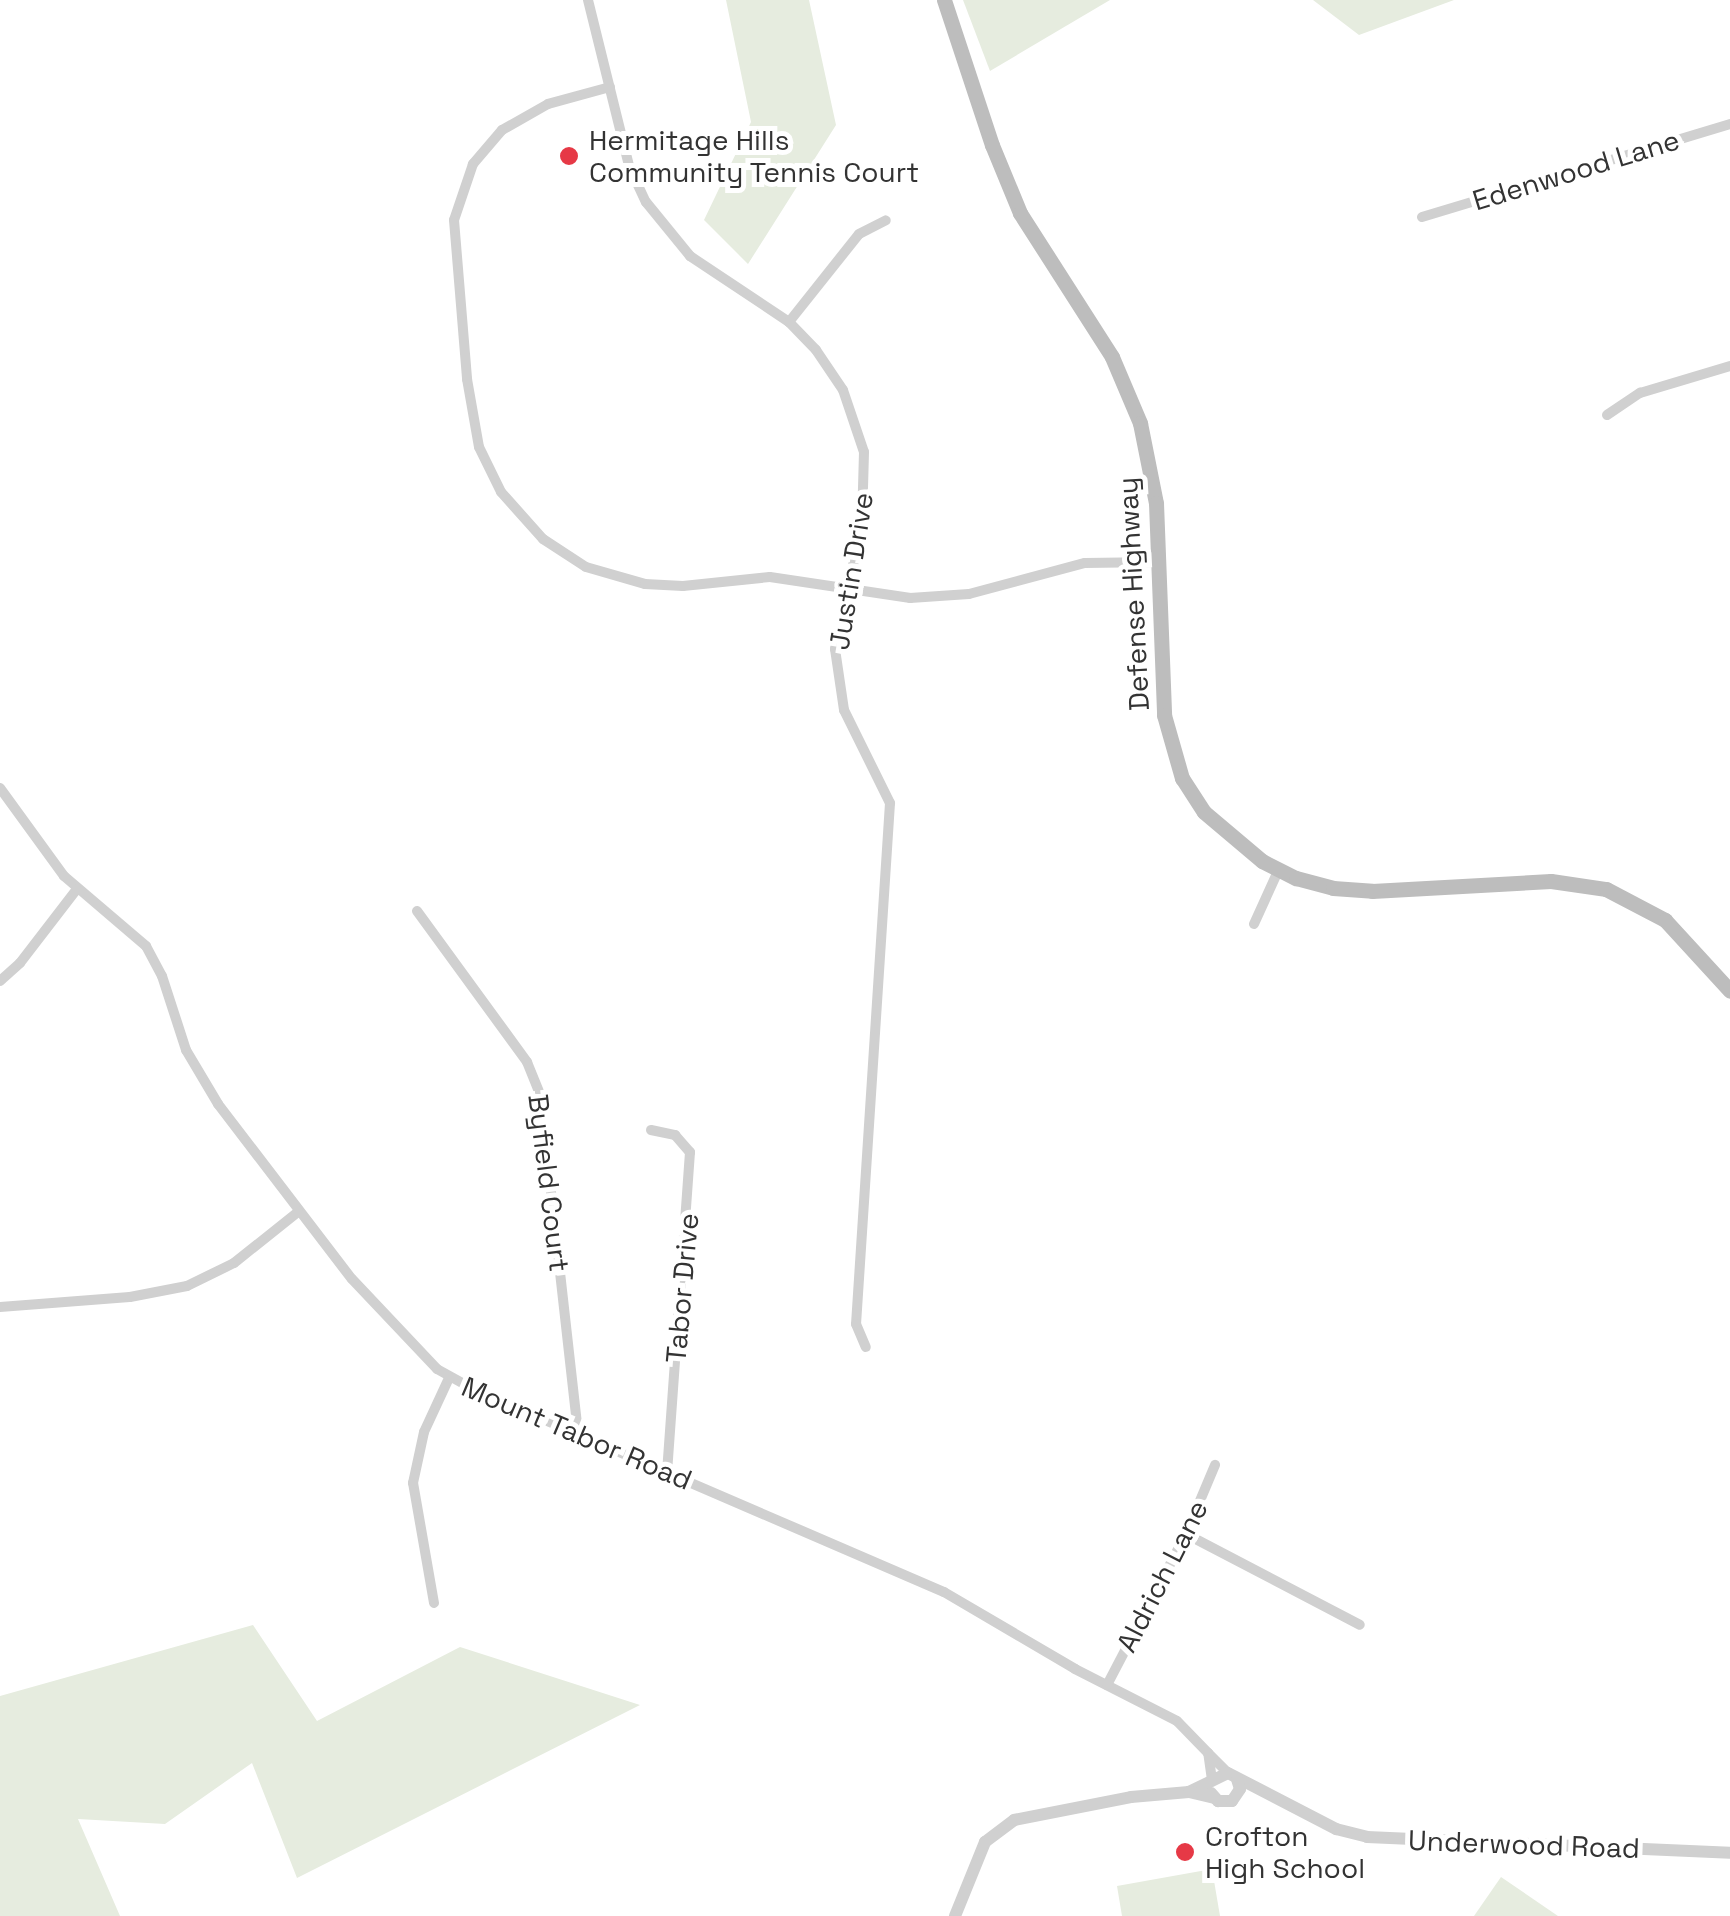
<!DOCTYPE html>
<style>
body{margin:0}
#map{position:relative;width:1730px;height:1916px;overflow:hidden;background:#fff;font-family:"Space Grotesk",sans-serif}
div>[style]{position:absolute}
.green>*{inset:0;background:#e6ecdf}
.minor>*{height:10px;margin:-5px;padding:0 5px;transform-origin:5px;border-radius:5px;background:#d0d0d0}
.tertiary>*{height:12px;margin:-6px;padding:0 6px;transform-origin:6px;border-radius:6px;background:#d0d0d0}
.secondary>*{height:15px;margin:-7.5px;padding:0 7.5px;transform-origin:7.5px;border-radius:7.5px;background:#bdbdbd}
.dots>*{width:28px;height:28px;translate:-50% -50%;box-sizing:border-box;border:5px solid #fff;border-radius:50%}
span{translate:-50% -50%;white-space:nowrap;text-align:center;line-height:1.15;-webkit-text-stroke:10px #fff;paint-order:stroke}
.poi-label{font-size:28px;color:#333}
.left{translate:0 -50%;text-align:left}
.street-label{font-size:28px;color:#333}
</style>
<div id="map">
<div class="green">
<i style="clip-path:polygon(726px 0,809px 0,836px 125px,748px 264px,704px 220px,751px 122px)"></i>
<i style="clip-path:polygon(963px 0,1110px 0,990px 71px)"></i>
<i style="clip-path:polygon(1313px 0,1454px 0,1359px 35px)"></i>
<i style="clip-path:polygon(253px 1625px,317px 1721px,460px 1647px,640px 1705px,297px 1878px,252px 1763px,165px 1824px,78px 1819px,120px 1916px,0 1916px,0 1696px)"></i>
<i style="clip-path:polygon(1212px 1869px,1220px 1916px,1122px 1916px,1117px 1886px)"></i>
<i style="clip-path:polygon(1501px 1877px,1558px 1916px,1474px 1916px)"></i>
</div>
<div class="minor">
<i style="left:588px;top:0;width:171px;rotate:76.1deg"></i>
<i style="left:629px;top:166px;width:40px;rotate:65deg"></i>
<i style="left:646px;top:202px;width:70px;rotate:50.8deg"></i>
<i style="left:690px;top:256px;width:119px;rotate:33.7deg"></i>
<i style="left:789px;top:322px;width:39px;rotate:46deg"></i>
<i style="left:816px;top:350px;width:48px;rotate:56deg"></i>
<i style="left:843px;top:390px;width:65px;rotate:71.3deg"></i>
<i style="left:864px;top:452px;width:72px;rotate:91.6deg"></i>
<i style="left:862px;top:524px;width:128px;rotate:102.2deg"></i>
<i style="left:835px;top:649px;width:62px;rotate:81.6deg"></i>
<i style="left:844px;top:710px;width:104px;rotate:63.7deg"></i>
<i style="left:890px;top:803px;width:522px;rotate:93.73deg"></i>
<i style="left:856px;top:1324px;width:25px;rotate:67deg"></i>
<i style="left:610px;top:87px;width:64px;rotate:164.7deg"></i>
<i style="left:548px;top:104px;width:53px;rotate:150.5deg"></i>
<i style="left:502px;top:130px;width:45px;rotate:130.5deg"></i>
<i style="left:473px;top:164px;width:59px;rotate:108.7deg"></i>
<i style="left:454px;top:220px;width:160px;rotate:85.3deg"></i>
<i style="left:467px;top:379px;width:69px;rotate:80deg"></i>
<i style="left:479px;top:447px;width:50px;rotate:63.9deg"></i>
<i style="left:501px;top:492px;width:63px;rotate:48.2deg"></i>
<i style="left:543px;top:539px;width:51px;rotate:33.1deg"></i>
<i style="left:586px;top:567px;width:61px;rotate:16.1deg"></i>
<i style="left:645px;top:584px;width:38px;rotate:3deg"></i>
<i style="left:683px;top:586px;width:87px;rotate:-5.9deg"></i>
<i style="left:770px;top:577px;width:142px;rotate:8.5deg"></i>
<i style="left:910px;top:598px;width:59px;rotate:-3.9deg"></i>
<i style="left:969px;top:594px;width:120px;rotate:-15deg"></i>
<i style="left:1085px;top:563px;width:73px;rotate:-0.8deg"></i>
<i style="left:1422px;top:217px;width:322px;rotate:-16.8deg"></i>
<i style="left:789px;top:322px;width:112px;rotate:-51.5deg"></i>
<i style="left:859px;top:234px;width:30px;rotate:-27deg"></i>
<i style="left:1607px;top:415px;width:40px;rotate:-34deg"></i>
<i style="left:1640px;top:393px;width:94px;rotate:-16.7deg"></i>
<i style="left:0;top:788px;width:109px;rotate:54deg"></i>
<i style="left:64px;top:876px;width:108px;rotate:40.5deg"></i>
<i style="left:146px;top:946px;width:34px;rotate:62deg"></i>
<i style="left:162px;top:976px;width:78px;rotate:72deg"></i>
<i style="left:186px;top:1050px;width:63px;rotate:59.3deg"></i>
<i style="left:218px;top:1104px;width:220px;rotate:52.6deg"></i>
<i style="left:352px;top:1279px;width:124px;rotate:46.6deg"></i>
<i style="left:437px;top:1369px;width:41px;rotate:29.1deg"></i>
<i style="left:473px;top:1389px;width:513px;rotate:23.32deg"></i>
<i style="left:944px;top:1592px;width:152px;rotate:30.4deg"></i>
<i style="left:1075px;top:1669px;width:114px;rotate:27deg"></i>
<i style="left:1177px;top:1721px;width:45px;rotate:45.9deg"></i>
<i style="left:417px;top:911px;width:187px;rotate:53.9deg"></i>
<i style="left:527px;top:1062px;width:35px;rotate:68deg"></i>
<i style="left:540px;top:1094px;width:342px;rotate:83.6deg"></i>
<i style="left:1254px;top:924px;width:58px;rotate:-65.6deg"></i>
<i style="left:0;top:981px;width:27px;rotate:-42deg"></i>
<i style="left:20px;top:963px;width:93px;rotate:-52.4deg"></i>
<i style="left:651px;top:1130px;width:25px;rotate:12deg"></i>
<i style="left:675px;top:1135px;width:23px;rotate:49deg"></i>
<i style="left:690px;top:1152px;width:320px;rotate:94.1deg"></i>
<i style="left:0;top:1307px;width:130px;rotate:-4.4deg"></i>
<i style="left:130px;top:1297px;width:58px;rotate:-10.9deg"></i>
<i style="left:187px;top:1286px;width:52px;rotate:-26.1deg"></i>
<i style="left:234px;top:1263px;width:82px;rotate:-38.6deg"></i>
<i style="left:1186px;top:1534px;width:196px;rotate:27.6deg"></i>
<i style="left:434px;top:1603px;width:122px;rotate:-99.9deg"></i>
<i style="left:413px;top:1483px;width:52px;rotate:-77.8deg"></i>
<i style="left:424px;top:1432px;width:60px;rotate:-65.2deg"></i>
<i style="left:1107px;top:1685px;width:170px;rotate:-62.4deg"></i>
<i style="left:1186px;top:1534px;width:75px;rotate:-67.2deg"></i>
<i style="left:1212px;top:1780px;width:27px;rotate:-98deg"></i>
<i style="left:1208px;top:1753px;width:28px;rotate:45deg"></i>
</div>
<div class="tertiary">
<i style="left:1189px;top:1792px;width:43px;rotate:-26deg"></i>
<i style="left:1228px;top:1773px;width:122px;rotate:27.4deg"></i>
<i style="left:1336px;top:1829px;width:32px;rotate:14deg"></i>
<i style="left:1367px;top:1837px;width:363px;rotate:2.5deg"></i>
<i style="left:1211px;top:1793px;width:11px;rotate:49deg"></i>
<i style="left:1218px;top:1801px;width:14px"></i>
<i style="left:1232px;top:1801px;width:14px;rotate:-56deg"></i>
<i style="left:1240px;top:1789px;width:10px;rotate:-107deg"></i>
<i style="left:955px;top:1916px;width:80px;rotate:-67.9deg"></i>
<i style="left:985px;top:1842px;width:36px;rotate:-37deg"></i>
<i style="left:1014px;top:1820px;width:119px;rotate:-11.1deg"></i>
<i style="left:1131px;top:1797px;width:58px;rotate:-4.9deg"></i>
<i style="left:1189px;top:1792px;width:26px;rotate:13deg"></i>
</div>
<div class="secondary">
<i style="left:944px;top:0;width:153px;rotate:71.7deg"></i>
<i style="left:992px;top:145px;width:74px;rotate:67.6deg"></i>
<i style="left:1020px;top:213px;width:171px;rotate:57.4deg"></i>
<i style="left:1112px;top:357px;width:72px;rotate:67deg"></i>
<i style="left:1140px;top:423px;width:82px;rotate:78.7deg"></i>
<i style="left:1156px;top:503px;width:212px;rotate:87.8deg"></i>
<i style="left:1164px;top:715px;width:66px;rotate:74.1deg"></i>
<i style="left:1182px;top:778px;width:40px;rotate:57.1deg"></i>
<i style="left:1204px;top:812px;width:76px;rotate:40.2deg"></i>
<i style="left:1262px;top:861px;width:38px;rotate:27deg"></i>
<i style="left:1296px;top:878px;width:38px;rotate:15deg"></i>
<i style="left:1333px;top:888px;width:39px;rotate:4deg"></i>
<i style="left:1372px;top:891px;width:179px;rotate:-3.2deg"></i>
<i style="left:1551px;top:881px;width:56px;rotate:8.3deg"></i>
<i style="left:1606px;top:889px;width:67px;rotate:27.7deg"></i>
<i style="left:1665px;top:920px;width:96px;rotate:47.5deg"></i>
</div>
<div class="dots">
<i style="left:569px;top:156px;background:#e63946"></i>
<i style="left:1185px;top:1852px;background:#e63946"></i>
</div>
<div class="poi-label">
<span class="left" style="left:589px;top:156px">Hermitage Hills<br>Community Tennis Court</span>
<span class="left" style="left:1205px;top:1852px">Crofton<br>High School</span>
</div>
<div class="street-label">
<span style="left:1576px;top:170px;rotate:-17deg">Edenwood Lane</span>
<span style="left:851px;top:571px;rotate:-81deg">Justin Drive</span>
<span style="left:1133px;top:594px;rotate:-93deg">Defense Highway</span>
<span style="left:549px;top:1183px;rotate:83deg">Byfield Court</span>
<span style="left:682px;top:1288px;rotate:-85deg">Tabor Drive</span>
<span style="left:577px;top:1433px;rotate:23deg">Mount Tabor Road</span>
<span style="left:1162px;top:1576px;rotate:-63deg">Aldrich Lane</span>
<span style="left:1524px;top:1844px;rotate:2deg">Underwood Road</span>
</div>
</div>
